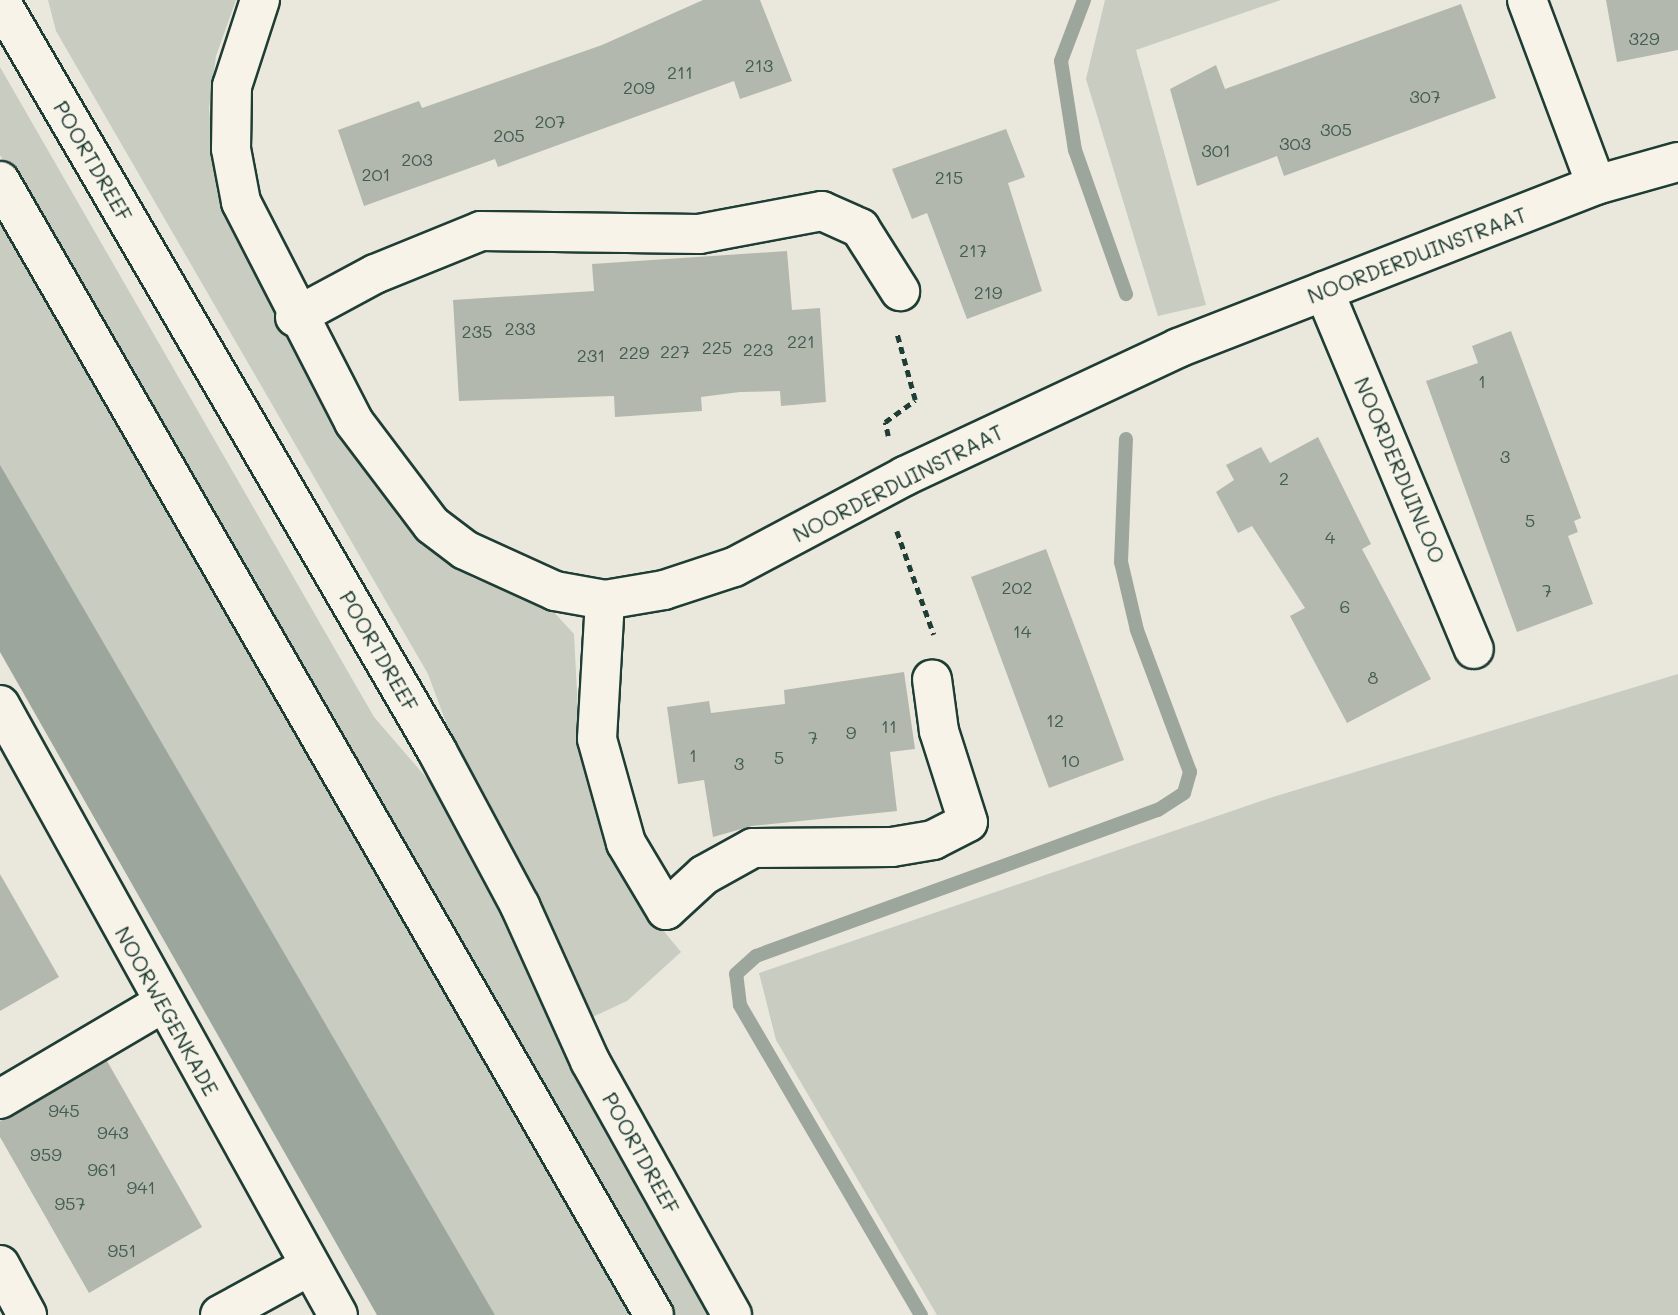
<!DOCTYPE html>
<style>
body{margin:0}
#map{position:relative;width:1678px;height:1315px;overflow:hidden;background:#eae8dd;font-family:Mali,sans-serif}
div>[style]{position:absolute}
.green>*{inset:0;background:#c8ccc1}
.water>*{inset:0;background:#9ca69c}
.stream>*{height:14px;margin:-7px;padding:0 7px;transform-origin:7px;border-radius:7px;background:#9ca69c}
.building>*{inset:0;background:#b2b8ae}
.path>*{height:4.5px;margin-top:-2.25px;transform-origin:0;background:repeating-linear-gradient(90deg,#1f3d34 0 7px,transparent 0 12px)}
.roads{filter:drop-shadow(2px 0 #1f3d34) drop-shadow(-2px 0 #1f3d34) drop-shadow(0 2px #1f3d34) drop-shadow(0 -2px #1f3d34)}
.minor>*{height:38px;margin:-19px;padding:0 19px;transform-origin:19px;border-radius:19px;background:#f7f3e8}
.major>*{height:38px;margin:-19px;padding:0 19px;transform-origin:19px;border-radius:19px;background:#f7f3e8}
span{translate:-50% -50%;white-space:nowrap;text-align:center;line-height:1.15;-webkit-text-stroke:5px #f7f3e8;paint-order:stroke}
.number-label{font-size:18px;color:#445c52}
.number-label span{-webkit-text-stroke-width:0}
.street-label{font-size:21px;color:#1f3d34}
</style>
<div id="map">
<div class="green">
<i style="clip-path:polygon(48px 0,236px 0,216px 56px,209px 108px,217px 193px,230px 228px,319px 396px,400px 520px,473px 578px,550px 608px,574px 634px,579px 732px,598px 813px,639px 901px,681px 952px,627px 1001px,584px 1021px,473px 795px,428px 674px,56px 31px)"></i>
<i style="clip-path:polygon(1105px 0,1281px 0,1136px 50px,1206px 305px,1158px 316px,1086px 79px)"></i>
<i style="clip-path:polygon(0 67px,374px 717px,443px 797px,717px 1315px,666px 1315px,169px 450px,0 155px)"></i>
<i style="clip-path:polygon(0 216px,635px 1315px,495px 1315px,0 466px)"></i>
<i style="clip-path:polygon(1678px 674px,1678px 1315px,937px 1315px,776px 1040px,759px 973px,1273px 797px)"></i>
</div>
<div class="water">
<i style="clip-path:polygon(0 466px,0 465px,495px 1315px,377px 1315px,0 652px)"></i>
</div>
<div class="stream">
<i style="left:1084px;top:0;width:65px;rotate:110.7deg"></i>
<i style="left:1061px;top:61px;width:90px;rotate:81.1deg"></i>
<i style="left:1075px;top:150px;width:153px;rotate:70.5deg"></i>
<i style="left:921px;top:1315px;width:359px;rotate:-120.3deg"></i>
<i style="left:740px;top:1005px;width:31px;rotate:-97deg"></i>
<i style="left:736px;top:974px;width:27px;rotate:-42deg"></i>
<i style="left:756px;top:956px;width:428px;rotate:-20deg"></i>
<i style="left:1158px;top:810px;width:31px;rotate:-33deg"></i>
<i style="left:1184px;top:793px;width:22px;rotate:-74deg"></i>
<i style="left:1190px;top:772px;width:152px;rotate:-110.5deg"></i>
<i style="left:1137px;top:630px;width:70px;rotate:-103.2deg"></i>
<i style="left:1121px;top:562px;width:123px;rotate:-87.7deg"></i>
</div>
<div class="building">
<i style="clip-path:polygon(703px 0,760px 0,792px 81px,740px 99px,734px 81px,498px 167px,495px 159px,364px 206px,338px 130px,419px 101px,422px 108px,602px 45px)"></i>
<i style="clip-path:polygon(1606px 0,1678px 0,1678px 50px,1617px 62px)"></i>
<i style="clip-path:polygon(1461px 4px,1496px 98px,1284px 176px,1277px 156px,1197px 186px,1170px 89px,1216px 65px,1225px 89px)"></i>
<i style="clip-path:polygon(1006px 129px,1025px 177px,1008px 183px,1042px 291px,967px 319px,927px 213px,912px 219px,892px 169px)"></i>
<i style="clip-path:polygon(787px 251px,792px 310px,820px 308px,826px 402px,781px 406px,780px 391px,740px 392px,701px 397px,702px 411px,615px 417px,614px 396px,459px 401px,453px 300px,594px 291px,592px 264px)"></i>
<i style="clip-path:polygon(1511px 331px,1581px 518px,1574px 521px,1578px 532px,1568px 536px,1593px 604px,1517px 632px,1426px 381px,1478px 363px,1472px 346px)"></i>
<i style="clip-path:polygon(1318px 437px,1371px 544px,1362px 549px,1431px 679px,1347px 723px,1290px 616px,1305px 608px,1252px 526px,1238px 533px,1216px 492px,1234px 480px,1226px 465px,1261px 447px,1270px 463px)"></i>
<i style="clip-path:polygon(1046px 549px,1124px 760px,1049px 788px,971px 577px)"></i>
<i style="clip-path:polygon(904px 672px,915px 749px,890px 752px,897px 811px,752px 826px,713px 837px,704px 780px,678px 784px,667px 707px,709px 701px,711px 713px,785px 704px,784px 690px)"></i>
<i style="clip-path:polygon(0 874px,59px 977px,0 1011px)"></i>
<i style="clip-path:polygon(107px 1061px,202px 1227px,89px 1293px,0 1137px,0 1121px)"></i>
</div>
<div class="path">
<i style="left:888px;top:436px;width:14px;rotate:-102deg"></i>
<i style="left:885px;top:422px;width:37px;rotate:-36deg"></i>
<i style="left:915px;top:400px;width:68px;rotate:-105.3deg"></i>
<i style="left:897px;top:531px;width:110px;rotate:70.4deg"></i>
</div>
<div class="roads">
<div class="minor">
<i style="left:260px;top:0;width:90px;rotate:108deg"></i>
<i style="left:232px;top:86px;width:63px;rotate:90.9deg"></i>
<i style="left:231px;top:149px;width:54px;rotate:79.3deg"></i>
<i style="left:241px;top:202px;width:247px;rotate:62.8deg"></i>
<i style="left:354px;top:422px;width:129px;rotate:52.9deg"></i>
<i style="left:432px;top:525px;width:41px;rotate:37.1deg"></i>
<i style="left:465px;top:550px;width:99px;rotate:24.5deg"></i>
<i style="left:555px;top:591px;width:51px;rotate:10.2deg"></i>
<i style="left:605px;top:600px;width:60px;rotate:-9.6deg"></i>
<i style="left:664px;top:590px;width:74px;rotate:-18.2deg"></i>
<i style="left:734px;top:567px;width:194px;rotate:-28deg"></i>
<i style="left:905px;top:476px;width:302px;rotate:-25.1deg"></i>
<i style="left:1178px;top:348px;width:449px;rotate:-21.3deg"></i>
<i style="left:1596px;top:185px;width:85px;rotate:-15.7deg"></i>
<i style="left:1527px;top:0;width:197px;rotate:69.5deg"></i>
<i style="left:1324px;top:291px;width:388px;rotate:67.3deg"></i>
<i style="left:295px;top:317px;width:91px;rotate:-28.3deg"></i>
<i style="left:375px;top:274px;width:114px;rotate:-22.1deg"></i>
<i style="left:481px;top:231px;width:218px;rotate:0.8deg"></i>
<i style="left:699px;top:234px;width:125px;rotate:-10.6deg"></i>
<i style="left:822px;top:211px;width:42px;rotate:24.1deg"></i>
<i style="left:860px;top:228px;width:75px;rotate:57.6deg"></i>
<i style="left:605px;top:600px;width:139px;rotate:93.3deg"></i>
<i style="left:597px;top:739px;width:108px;rotate:74.4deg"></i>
<i style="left:626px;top:843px;width:78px;rotate:59.2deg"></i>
<i style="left:666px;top:910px;width:52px;rotate:-42.6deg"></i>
<i style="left:704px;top:875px;width:56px;rotate:-28.9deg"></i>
<i style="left:753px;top:848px;width:139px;rotate:-0.4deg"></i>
<i style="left:892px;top:847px;width:42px;rotate:-9.7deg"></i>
<i style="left:933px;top:840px;width:39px;rotate:-27deg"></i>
<i style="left:968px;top:822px;width:96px;rotate:-107.7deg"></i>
<i style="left:939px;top:731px;width:52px;rotate:-97.7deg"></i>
<i style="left:0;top:705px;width:697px;rotate:61.01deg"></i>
<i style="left:0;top:1099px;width:187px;rotate:-30.5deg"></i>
<i style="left:0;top:1265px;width:57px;rotate:61.6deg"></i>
<i style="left:220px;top:1315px;width:102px;rotate:-28.6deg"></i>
</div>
<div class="major">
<i style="left:0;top:1px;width:868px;rotate:59.77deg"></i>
<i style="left:437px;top:751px;width:176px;rotate:61.8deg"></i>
<i style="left:520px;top:906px;width:170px;rotate:65.7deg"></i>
<i style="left:590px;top:1061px;width:291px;rotate:60.8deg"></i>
<i style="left:0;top:181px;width:1309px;rotate:60.03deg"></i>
</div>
</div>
<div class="number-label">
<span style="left:1644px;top:38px">329</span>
<span style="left:759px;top:65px">213</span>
<span style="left:680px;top:72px">211</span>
<span style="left:639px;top:87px">209</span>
<span style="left:1425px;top:96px">307</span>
<span style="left:550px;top:121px">207</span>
<span style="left:1336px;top:129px">305</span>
<span style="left:509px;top:135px">205</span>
<span style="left:1295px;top:143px">303</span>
<span style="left:1216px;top:150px">301</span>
<span style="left:417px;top:159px">203</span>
<span style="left:376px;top:174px">201</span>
<span style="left:949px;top:177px">215</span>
<span style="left:973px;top:250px">217</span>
<span style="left:988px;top:292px">219</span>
<span style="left:520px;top:328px">233</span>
<span style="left:477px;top:331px">235</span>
<span style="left:801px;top:341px">221</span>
<span style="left:717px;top:347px">225</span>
<span style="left:758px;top:349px">223</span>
<span style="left:675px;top:351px">227</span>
<span style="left:634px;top:352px">229</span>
<span style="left:591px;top:355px">231</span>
<span style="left:1482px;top:381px">1</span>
<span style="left:1505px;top:456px">3</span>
<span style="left:1284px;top:478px">2</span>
<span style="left:1530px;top:520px">5</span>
<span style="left:1330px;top:537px">4</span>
<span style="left:1017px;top:587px">202</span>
<span style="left:1547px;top:590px">7</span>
<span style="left:1345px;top:606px">6</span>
<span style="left:1022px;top:631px">14</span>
<span style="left:1373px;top:677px">8</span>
<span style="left:1055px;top:720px">12</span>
<span style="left:889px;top:726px">11</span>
<span style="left:851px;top:732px">9</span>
<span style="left:813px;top:737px">7</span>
<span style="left:693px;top:755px">1</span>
<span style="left:779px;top:757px">5</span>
<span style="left:1070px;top:760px">10</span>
<span style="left:739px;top:763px">3</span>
<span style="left:64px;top:1110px">945</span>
<span style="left:113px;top:1132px">943</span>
<span style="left:46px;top:1154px">959</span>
<span style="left:102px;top:1169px">961</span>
<span style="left:141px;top:1187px">941</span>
<span style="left:70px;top:1203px">957</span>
<span style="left:122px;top:1250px">951</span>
</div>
<div class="street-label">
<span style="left:93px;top:161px;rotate:60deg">POORTDREEF</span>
<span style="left:1417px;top:255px;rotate:-21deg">NOORDERDUINSTRAAT</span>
<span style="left:1400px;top:470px;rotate:67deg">NOORDERDUINLOO</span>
<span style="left:898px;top:483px;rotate:-27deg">NOORDERDUINSTRAAT</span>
<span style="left:379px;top:651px;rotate:60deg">POORTDREEF</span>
<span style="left:167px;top:1011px;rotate:61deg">NOORWEGENKADE</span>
<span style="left:641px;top:1153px;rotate:61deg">POORTDREEF</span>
</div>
</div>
